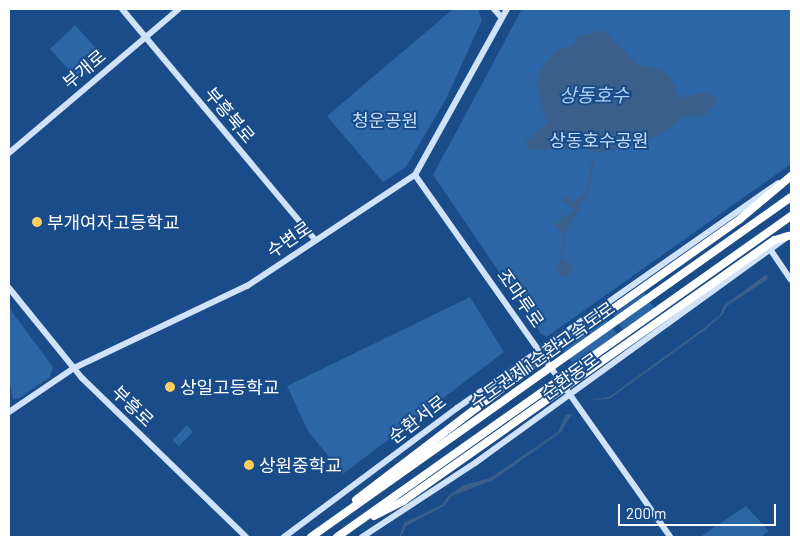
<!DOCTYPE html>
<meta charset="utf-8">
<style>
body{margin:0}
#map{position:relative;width:800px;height:546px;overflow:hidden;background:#194c89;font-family:Barlow,"Noto Sans KR",sans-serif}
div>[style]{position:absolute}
.green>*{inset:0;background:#2c66a7}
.water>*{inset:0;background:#3a5f8b}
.round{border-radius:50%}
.stream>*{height:2px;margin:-1px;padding:0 1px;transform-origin:1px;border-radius:1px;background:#3a5f8b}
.secondary>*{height:6px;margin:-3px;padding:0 3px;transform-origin:3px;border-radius:3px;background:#cfe2f9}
.highway>*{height:8px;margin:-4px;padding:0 4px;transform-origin:4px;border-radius:4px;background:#fff}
.dots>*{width:14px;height:14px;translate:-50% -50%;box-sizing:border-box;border:2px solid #194c89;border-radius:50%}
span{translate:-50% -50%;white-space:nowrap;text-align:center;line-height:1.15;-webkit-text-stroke:4px #194c89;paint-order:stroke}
.street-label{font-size:18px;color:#fff}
.park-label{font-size:18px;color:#c7dff9}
.poi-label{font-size:18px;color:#fff}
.left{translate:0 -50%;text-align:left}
.water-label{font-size:19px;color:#aecff4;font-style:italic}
.frame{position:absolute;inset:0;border:10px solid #fff;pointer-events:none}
.scale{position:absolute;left:618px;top:504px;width:158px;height:22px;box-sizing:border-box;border:2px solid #fff;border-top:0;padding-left:6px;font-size:15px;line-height:18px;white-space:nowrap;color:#fff;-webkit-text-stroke:4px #194c89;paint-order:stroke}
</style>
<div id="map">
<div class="green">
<i style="clip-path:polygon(453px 9px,478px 9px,482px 20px,447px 97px,406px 167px,383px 182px,327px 116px)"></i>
<i style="clip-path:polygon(522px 9px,791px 9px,791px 164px,548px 336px,542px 335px,433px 175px)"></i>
<i style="clip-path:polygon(75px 25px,104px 57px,78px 80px,50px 49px)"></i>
<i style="clip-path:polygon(644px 293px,654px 308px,623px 330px,613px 315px)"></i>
<i style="clip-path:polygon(470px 297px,504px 352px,343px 474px,308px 431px,287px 386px)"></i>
<i style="clip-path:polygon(9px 308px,53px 367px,50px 377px,19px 398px,13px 399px,9px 380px)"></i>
<i style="clip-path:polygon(606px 319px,617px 334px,574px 365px,563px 350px)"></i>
<i style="clip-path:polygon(187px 425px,193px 432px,179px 446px,173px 440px)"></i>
<i style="clip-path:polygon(746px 506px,769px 531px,761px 537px,700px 537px)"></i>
</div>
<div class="water">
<i style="clip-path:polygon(603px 30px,638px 65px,661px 69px,669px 76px,681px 98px,705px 92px,718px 100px,704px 116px,684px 117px,660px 135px,603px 153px,580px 148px,528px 150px,525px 142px,547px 123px,536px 87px,541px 69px,556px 50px,573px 45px,578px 36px)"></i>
<i style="clip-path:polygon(589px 190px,565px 234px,561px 233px,555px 224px,574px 210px,562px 200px,568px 196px,573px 202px)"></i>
<i class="round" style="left:556px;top:261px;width:16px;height:16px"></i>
<i style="clip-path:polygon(767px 274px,768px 279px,727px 306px,723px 314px,705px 330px,609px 399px,589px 400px,609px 397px,704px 328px,720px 315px,724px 305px)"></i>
<i style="clip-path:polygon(572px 414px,561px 432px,516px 464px,493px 480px,452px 496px,444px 506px,406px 526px,401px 537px,399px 537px,404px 523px,443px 504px,449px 495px,464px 485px,490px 478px,558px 432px,566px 415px)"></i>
</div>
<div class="stream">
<i style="left:566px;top:228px;width:44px;rotate:-58.8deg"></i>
<i style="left:589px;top:190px;width:31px;rotate:-83deg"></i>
<i style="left:561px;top:262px;width:29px;rotate:-82deg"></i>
</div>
<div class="secondary">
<i style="left:122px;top:9px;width:301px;rotate:50.1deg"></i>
<i style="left:494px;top:9px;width:11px;rotate:49deg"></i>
<i style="left:9px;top:153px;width:223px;rotate:-40.3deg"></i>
<i style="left:415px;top:175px;width:443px;rotate:54.8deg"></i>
<i style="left:770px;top:249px;width:37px;rotate:56deg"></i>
<i style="left:9px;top:288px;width:116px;rotate:51deg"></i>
<i style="left:82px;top:378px;width:228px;rotate:44.1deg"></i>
<i style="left:9px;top:412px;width:78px;rotate:-34.1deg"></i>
<i style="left:74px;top:368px;width:191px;rotate:-25.4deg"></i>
<i style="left:247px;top:286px;width:201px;rotate:-33.5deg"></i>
<i style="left:415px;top:175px;width:190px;rotate:-61deg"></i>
<i style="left:284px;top:537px;width:216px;rotate:-36.7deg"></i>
<i style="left:457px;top:408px;width:392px;rotate:-35deg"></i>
<i style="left:362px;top:537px;width:135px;rotate:-33.2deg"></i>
<i style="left:475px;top:463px;width:390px;rotate:-35.9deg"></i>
</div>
<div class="highway">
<i style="left:356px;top:500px;width:209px;rotate:-37.4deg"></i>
<i style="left:522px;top:373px;width:267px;rotate:-35.2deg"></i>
<i style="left:740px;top:219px;width:67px;rotate:-40.1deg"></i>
<i style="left:374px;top:516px;width:33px;rotate:-27deg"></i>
<i style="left:403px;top:501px;width:454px;rotate:-35.1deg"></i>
<i style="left:775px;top:240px;width:14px;rotate:-17deg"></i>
<i style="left:311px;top:537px;width:588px;rotate:-35.31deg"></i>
<i style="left:337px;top:537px;width:556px;rotate:-35.26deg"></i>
</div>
<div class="dots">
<i style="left:37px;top:222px;background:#ffce5e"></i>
<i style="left:170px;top:387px;background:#ffce5e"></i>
<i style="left:249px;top:465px;background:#ffce5e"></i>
</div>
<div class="street-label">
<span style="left:84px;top:69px;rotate:-40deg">부개로</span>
<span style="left:230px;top:115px;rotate:50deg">부흥북로</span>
<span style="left:289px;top:239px;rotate:-34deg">수변로</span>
<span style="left:521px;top:298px;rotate:55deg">조마루로</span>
<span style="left:542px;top:355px;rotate:-35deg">수도권제1순환고속도로</span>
<span style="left:570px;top:376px;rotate:-36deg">순환동로</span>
<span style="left:133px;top:406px;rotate:44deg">부흥로</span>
<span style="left:417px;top:419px;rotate:-37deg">순환서로</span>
</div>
<div class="park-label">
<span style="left:385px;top:120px">청운공원</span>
<span style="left:599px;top:140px">상동호수공원</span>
</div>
<div class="poi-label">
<span class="left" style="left:47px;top:222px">부개여자고등학교</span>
<span class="left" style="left:180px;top:387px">상일고등학교</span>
<span class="left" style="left:259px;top:465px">상원중학교</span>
</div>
<div class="water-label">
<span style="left:594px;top:95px">상동호수</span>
</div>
<div class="frame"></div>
<div class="scale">200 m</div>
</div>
